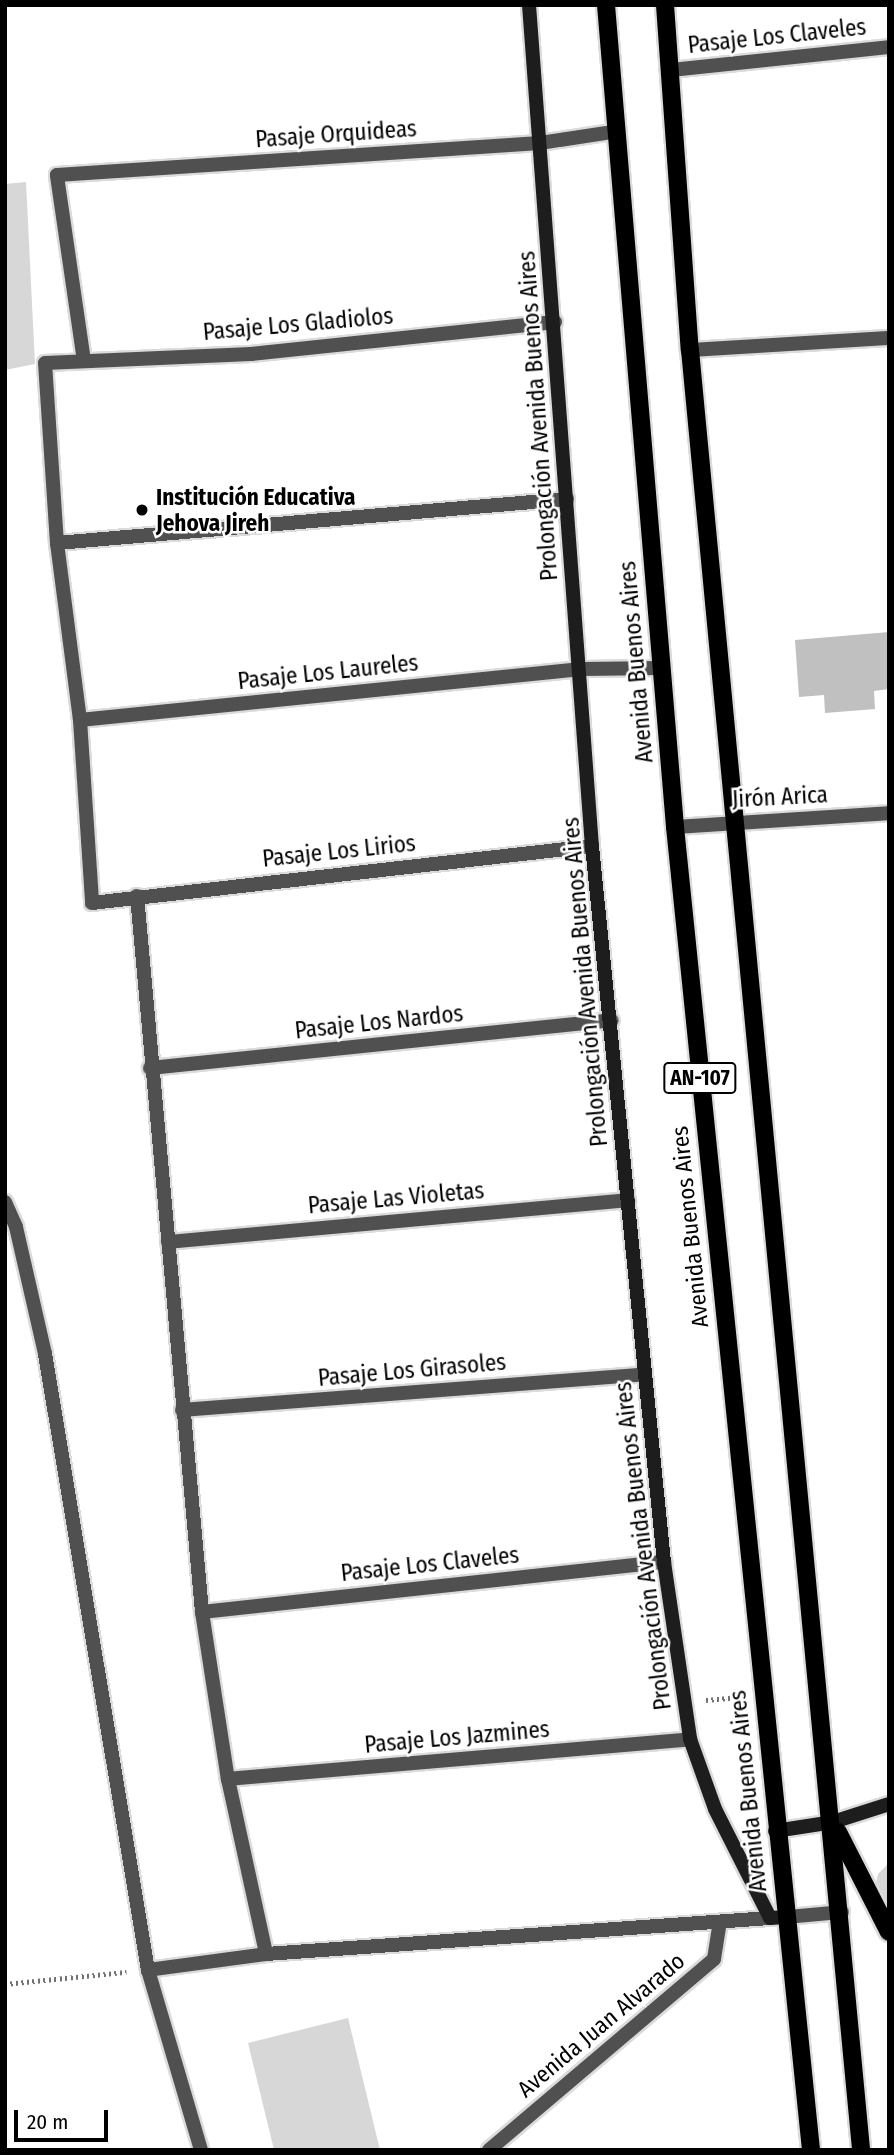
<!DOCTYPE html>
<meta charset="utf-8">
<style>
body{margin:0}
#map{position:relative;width:894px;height:2155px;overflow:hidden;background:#fff;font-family:"Fira Sans Condensed",sans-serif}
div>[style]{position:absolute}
.green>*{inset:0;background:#d7d7d7}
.building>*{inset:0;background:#c0c0c0}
.path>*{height:4.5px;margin-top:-2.25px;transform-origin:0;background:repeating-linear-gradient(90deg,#727272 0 2px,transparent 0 5.5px)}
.roads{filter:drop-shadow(2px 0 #dbdbdb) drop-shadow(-2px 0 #dbdbdb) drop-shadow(0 2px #dbdbdb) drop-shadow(0 -2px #dbdbdb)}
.street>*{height:14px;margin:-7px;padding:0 7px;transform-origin:7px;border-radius:7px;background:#505050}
.secondary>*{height:14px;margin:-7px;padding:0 7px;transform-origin:7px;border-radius:7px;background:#1d1d1d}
.primary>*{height:18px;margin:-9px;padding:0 9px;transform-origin:9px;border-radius:9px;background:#000}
.dots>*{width:19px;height:19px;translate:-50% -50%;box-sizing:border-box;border:4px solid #fff;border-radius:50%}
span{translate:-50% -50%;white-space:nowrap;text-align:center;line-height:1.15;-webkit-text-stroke:5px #fff;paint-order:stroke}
.shield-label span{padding:2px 5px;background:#fff;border:2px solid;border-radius:5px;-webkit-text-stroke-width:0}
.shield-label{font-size:21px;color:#000;font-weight:700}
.street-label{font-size:23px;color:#000}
.poi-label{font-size:23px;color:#000;font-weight:700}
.left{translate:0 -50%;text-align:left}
.frame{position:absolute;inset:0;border:7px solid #000;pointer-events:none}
.scale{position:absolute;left:14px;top:2110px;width:94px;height:32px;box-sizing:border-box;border:4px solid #000;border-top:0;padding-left:9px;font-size:21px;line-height:24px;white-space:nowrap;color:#000;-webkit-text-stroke:5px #fff;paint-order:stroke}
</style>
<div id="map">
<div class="green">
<i style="clip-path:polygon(26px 182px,35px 364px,5px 370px,5px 184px)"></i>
<i style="clip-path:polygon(889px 1863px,889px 1909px,876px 1883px,878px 1874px)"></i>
<i style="clip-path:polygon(348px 2018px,380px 2150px,274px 2150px,248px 2043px)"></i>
</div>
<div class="building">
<i style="clip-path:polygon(889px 632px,889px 689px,874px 691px,875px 709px,825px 713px,824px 695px,799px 697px,795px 640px)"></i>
</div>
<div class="path">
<i style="left:706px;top:1700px;width:37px;rotate:-5deg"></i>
<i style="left:5px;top:1984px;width:122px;rotate:-5.7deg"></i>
</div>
<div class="roads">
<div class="street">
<i style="left:671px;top:70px;width:219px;rotate:-6deg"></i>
<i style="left:555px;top:322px;width:306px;rotate:174deg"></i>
<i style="left:251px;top:354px;width:206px;rotate:177.5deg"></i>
<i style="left:45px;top:363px;width:180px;rotate:86.2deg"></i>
<i style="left:57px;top:543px;width:178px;rotate:82.6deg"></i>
<i style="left:80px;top:720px;width:183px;rotate:86.2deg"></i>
<i style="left:92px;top:903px;width:503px;rotate:-6.5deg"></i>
<i style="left:690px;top:350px;width:199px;rotate:-3.5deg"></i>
<i style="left:84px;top:361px;width:188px;rotate:-98.3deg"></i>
<i style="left:57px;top:175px;width:484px;rotate:-3.8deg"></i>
<i style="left:540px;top:143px;width:79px;rotate:-8.7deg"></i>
<i style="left:57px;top:543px;width:512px;rotate:-4.93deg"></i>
<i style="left:80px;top:720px;width:504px;rotate:-5.81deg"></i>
<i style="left:581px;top:669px;width:80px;rotate:-0.7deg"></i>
<i style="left:675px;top:827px;width:214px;rotate:-3.7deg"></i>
<i style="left:137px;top:896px;width:719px;rotate:84.81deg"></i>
<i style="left:202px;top:1612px;width:169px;rotate:81.2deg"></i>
<i style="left:228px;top:1779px;width:179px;rotate:77.7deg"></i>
<i style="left:150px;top:1068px;width:464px;rotate:-5.9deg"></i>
<i style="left:5px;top:1202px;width:27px;rotate:66deg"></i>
<i style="left:16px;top:1227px;width:130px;rotate:77.1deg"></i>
<i style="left:45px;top:1354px;width:625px;rotate:80.51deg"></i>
<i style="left:148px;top:1970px;width:188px;rotate:73.6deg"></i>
<i style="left:168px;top:1242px;width:462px;rotate:-5.2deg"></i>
<i style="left:182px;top:1410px;width:464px;rotate:-4.4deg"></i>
<i style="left:202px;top:1612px;width:465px;rotate:-6.2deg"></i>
<i style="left:228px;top:1779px;width:464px;rotate:-4.9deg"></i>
<i style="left:787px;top:1917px;width:55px;rotate:-5.2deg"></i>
<i style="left:148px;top:1970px;width:119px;rotate:-7.7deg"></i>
<i style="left:266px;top:1954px;width:505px;rotate:-4.09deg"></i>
<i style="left:489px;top:2150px;width:295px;rotate:-40.3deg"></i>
<i style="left:714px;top:1959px;width:36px;rotate:-81deg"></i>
</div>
<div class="secondary">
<i style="left:529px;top:5px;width:843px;rotate:85.72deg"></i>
<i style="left:592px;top:846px;width:720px;rotate:84.26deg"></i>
<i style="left:664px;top:1562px;width:179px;rotate:81.6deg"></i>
<i style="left:690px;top:1739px;width:74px;rotate:70.3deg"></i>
<i style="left:715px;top:1809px;width:122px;rotate:63.2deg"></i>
<i style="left:770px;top:1918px;width:17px;rotate:-3deg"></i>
<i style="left:775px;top:1831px;width:59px;rotate:-8.8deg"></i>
<i style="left:833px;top:1822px;width:59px;rotate:-17.8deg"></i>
</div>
<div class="primary">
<i style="left:606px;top:5px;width:825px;rotate:85.2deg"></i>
<i style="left:675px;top:827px;width:1330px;rotate:84.13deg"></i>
<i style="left:665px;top:5px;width:346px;rotate:85.9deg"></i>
<i style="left:690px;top:350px;width:1808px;rotate:84.57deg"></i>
<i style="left:838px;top:1832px;width:112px;rotate:63deg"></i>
</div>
</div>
<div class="dots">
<i style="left:142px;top:510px;background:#000"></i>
</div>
<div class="shield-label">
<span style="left:700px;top:1078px">AN-107</span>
</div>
<div class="street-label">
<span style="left:777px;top:36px;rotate:-6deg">Pasaje Los Claveles</span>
<span style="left:336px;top:134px;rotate:-4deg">Pasaje Orquideas</span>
<span style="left:298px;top:324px;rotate:-5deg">Pasaje Los Gladiolos</span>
<span style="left:538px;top:416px;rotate:-94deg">Prolongación Avenida Buenos Aires</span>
<span style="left:636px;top:662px;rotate:-95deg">Avenida Buenos Aires</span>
<span style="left:328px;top:672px;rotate:-6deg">Pasaje Los Laureles</span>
<span style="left:780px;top:797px;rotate:-3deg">Jirón Arica</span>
<span style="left:339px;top:851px;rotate:-6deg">Pasaje Los Lirios</span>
<span style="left:585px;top:982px;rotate:-95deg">Prolongación Avenida Buenos Aires</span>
<span style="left:379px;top:1022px;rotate:-6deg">Pasaje Los Nardos</span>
<span style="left:396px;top:1198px;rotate:-5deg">Pasaje Las Violetas</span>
<span style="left:690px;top:1227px;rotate:-96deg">Avenida Buenos Aires</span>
<span style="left:412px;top:1370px;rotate:-5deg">Pasaje Los Girasoles</span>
<span style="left:643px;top:1546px;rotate:-97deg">Prolongación Avenida Buenos Aires</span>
<span style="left:430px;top:1564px;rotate:-6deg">Pasaje Los Claveles</span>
<span style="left:457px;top:1737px;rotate:-5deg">Pasaje Los Jazmines</span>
<span style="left:748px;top:1791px;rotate:-96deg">Avenida Buenos Aires</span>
<span style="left:601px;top:2025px;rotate:-40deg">Avenida Juan Alvarado</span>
</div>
<div class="poi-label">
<span class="left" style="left:156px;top:510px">Institución Educativa<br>Jehova Jireh</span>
</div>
<div class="frame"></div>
<div class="scale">20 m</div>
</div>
